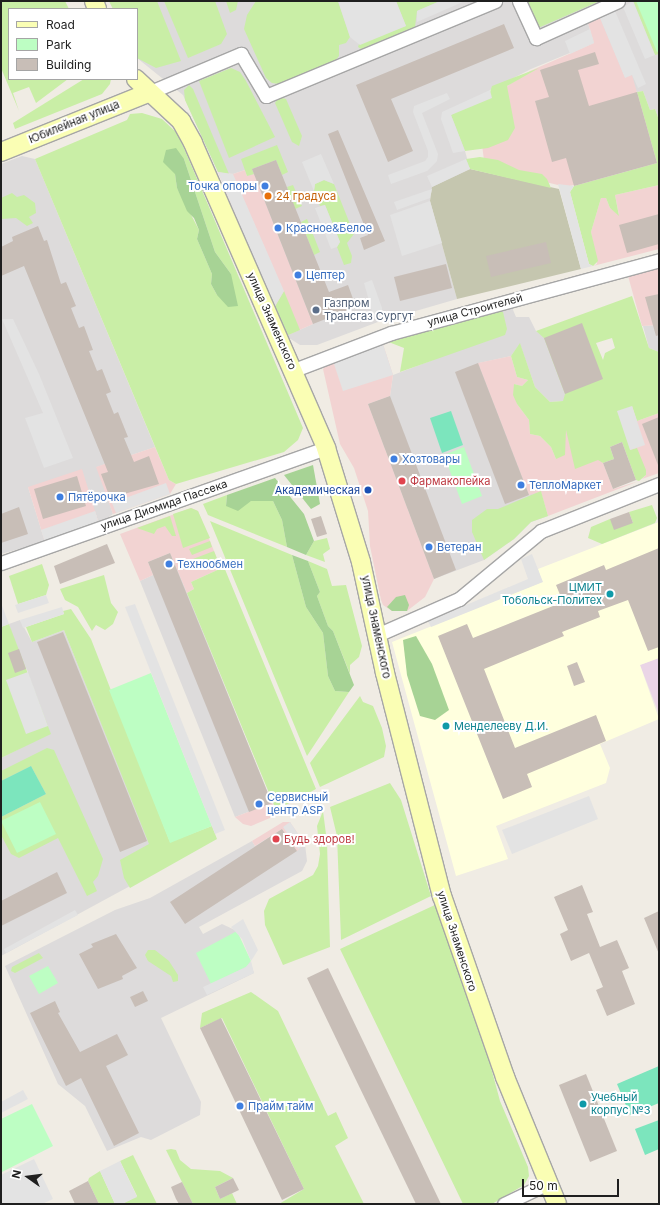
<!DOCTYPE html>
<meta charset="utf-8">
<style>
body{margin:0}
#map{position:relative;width:660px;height:1205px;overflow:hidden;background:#f0ece4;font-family:Inter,sans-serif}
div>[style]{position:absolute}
.residential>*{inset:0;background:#dddbdb}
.commercial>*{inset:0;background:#f2d3d2}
.industrial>*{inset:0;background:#ead5e6}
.education>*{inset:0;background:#ffffde}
.construction>*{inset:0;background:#c5c6af}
.grass>*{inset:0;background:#c9eea6}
.forest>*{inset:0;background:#a7d395}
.park>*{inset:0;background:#bdfec3}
.pitch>*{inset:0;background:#7ce5bd}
.parking>*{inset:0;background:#e3e3e3}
.building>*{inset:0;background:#c8beb7}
.roads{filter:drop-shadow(1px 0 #a6a6a6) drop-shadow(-1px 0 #a6a6a6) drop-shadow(0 1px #a6a6a6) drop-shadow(0 -1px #a6a6a6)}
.minor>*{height:13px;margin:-6.5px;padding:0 6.5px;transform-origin:6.5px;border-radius:6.5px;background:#fff}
.secondary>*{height:18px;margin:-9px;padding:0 9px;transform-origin:9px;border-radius:9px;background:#fafeb4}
.dots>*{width:11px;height:11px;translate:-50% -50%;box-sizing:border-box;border:2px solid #fff;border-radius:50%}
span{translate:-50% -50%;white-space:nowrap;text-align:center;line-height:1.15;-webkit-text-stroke:4px #fff;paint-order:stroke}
.street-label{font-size:11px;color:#1f1f1f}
.shop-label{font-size:11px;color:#366cbe}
.right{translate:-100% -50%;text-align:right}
.left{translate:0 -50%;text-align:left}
.food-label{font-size:11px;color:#c56008}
.service-label{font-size:11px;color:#4e5e75}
.health-label{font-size:11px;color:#be3a42}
.transit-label{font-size:11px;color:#164399}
.culture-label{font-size:11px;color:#0d838f}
.frame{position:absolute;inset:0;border:2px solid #1f1f1f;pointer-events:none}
.legend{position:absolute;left:8px;top:8px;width:130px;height:72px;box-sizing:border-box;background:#fff;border:1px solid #a5a5a5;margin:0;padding:5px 7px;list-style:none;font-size:12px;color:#1f1f1f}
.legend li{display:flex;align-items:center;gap:8px;height:20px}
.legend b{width:20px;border:1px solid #a5a5a5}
.north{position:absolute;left:8px;top:1157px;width:40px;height:40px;-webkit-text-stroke:3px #fff;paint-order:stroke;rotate:284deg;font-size:11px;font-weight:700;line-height:16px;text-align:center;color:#1f1f1f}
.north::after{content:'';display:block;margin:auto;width:14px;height:18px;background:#1f1f1f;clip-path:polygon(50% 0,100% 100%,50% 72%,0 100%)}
.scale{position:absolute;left:522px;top:1179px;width:97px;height:18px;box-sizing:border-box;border:2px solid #1f1f1f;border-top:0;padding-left:5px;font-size:12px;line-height:14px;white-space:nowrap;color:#1f1f1f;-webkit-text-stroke:3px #fff;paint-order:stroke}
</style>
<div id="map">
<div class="residential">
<i style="clip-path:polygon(109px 1px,659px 1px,659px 120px,655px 109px,650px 110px,643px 91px,637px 92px,587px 20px,594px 43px,531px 69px,490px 90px,465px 151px,470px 169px,432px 189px,430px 201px,457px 299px,378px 322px,317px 345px,300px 345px,286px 336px,313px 324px,245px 170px,233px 174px,218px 172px,183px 95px,137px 58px,137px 9px,113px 9px)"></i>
<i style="clip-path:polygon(22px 156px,35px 159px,155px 447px,97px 467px,113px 514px,99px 524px,95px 511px,28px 487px,45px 542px,1px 554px,1px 164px)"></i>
<i style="clip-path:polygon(511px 305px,516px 317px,529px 317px,536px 331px,603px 379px,563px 401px,550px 402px,535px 387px,520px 344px,511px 356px,479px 363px,548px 516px,531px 522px,514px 539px,484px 560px,434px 579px,368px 404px,390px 396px,393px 375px,433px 360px)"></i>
<i style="clip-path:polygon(659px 325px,659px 352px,649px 348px,643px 326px)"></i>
<i style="clip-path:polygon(171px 553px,272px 803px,235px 817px,140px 581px,153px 575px,148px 562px)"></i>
<i style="clip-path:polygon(20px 620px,32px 642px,64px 630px,150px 844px,143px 879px,1px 956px,1px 758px,19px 749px,28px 672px,17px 650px,9px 624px)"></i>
<i style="clip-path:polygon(282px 829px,296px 851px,305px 844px,307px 861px,302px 871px,199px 927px,203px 934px,222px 924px,237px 931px,254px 973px,161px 1018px,201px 1102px,200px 1115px,151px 1140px,141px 1137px,107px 1151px,85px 1106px,58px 1084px,5px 966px,115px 910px,150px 898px,252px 841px,255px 846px)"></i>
</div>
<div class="commercial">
<i style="clip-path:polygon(593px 16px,600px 18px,625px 77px,632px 75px,657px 163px,566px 187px,485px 167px,478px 116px,498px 92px,530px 71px,594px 43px,587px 20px)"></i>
<i style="clip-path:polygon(245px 170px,247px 176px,254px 174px,313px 324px,286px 336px,218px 172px,233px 174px)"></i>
<i style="clip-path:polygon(659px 185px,659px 249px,593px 266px,597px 264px,591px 232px,601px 198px,606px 198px,610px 208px,619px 215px,615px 195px)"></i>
<i style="clip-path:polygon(659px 268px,659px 325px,642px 326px,628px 276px)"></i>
<i style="clip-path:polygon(382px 341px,393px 375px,390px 396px,368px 404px,434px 579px,425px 597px,407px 611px,392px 611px,383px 605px,381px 600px,370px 546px,368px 511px,354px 468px,340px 444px,323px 369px,332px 358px)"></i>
<i style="clip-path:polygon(511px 356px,517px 377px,528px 380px,522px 386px,514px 384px,517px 404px,529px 420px,530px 434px,540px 436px,551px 447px,556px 459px,566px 428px,603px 463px,613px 489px,639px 481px,548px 516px,541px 492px,529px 495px,478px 363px)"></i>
<i style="clip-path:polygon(632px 406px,637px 421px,659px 413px,659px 473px,642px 479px,646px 475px,630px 450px)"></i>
<i style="clip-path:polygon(155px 447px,169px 480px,176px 484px,170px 494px,113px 514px,96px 467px)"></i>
<i style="clip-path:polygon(82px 469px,99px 524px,45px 542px,28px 487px)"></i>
<i style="clip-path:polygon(191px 508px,198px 511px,218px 561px,224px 567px,191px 582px,194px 589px,187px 593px,170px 553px,148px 562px,153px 575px,140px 581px,120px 534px)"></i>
<i style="clip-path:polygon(272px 803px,277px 815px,251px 826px,243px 824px,235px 817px)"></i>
<i style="clip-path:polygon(283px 822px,290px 822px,305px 844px,297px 851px,282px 829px,255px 846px,252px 841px)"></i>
</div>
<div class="industrial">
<i style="clip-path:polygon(659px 658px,659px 714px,640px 665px)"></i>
</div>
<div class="education">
<i style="clip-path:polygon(659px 522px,659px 658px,640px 665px,659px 719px,600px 744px,610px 768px,606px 783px,496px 826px,508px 859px,456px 876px,392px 642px,542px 582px,538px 569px)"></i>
</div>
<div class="construction">
<i style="clip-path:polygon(470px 169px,559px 189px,581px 269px,457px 299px,430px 201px,432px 187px)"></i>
</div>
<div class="grass">
<i style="clip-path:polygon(1px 1px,65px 1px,69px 9px,9px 9px,9px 79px,68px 79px,36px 103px,29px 87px,13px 93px,19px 111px,1px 68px)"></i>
<i style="clip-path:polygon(109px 1px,157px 1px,181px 61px,156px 68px,137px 58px,137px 9px,113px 9px)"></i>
<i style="clip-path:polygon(164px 1px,215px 1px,227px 34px,221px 44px,188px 58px)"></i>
<i style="clip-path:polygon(226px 1px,238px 1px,236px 10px,230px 13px)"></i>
<i style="clip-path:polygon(256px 1px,338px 1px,350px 37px,346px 43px,339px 45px,339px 56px,335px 61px,279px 84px,272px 83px,266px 78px,244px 29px,247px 15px)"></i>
<i style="clip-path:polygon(396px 1px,438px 2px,417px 11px,415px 27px,361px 49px,358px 47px,359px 44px,406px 26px)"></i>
<i style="clip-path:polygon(526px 1px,600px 1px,538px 28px)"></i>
<i style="clip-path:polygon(633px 1px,637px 1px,659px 54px,655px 55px)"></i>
<i style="clip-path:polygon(231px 68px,240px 72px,246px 81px,275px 137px,229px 158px,199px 81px)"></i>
<i style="clip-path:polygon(539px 68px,507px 86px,515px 128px,508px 140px,488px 148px,465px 151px,451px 115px,490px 92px,492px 86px)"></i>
<i style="clip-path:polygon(84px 79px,111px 79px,110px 84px,102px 94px,15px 129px,13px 123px)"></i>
<i style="clip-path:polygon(189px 85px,193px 89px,229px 174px,218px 172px,185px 100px,184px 90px)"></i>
<i style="clip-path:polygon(643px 91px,650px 110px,655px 109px,659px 120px,659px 185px,615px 195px,619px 216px,610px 208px,606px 198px,601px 198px,591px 232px,598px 261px,593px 266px,589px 264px,570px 192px,574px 186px,657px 163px,637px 92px)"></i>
<i style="clip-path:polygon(279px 97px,286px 99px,302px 136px,299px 146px,292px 142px,275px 103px)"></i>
<i style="clip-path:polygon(evenodd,142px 113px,162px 119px,178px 134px,303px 428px,298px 440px,284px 452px,176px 484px,169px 480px,35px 159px,127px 120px,130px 114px,142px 113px,184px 159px,215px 252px,231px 274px,217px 295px,211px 284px,212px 274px,197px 239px,199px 230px,177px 188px,175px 174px,184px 159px)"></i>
<i style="clip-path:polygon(277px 145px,288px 172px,282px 175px,276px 160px,252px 169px,254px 174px,247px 176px,241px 159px)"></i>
<i style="clip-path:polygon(480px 157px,498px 160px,519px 170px,542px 174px,547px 179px,551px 188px,470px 169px,466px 159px)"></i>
<i style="clip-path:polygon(324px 180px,334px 184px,354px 234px,347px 243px,352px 256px,351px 263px,344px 265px,337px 247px,340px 242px,325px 205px,320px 206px,314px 191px,315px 184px)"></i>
<i style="clip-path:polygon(293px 185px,302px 206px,295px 209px,287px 187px)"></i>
<i style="clip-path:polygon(12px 193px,17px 197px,24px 195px,35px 203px,36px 213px,29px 217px,33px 223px,27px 226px,16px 218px,1px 219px,1px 198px)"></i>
<i style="clip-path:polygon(307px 219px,320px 252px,314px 255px,301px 222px)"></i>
<i style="clip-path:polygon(284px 291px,300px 330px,286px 336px,274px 308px)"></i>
<i style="clip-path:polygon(evenodd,632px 296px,649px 348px,659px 352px,659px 413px,637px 421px,632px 406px,630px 450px,637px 448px,646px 470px,646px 475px,639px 481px,636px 480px,622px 442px,610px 447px,614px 459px,603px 463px,598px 460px,575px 469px,566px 430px,565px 455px,556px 459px,551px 447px,540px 436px,530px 434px,529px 420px,517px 404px,513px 395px,514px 384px,522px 386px,528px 380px,517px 377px,511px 356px,520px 343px,535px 387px,550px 402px,563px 401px,565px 394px,544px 338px,536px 331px,632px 296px,612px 338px,615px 348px,605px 353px,603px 360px,596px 343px,612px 338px)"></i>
<i style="clip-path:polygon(499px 311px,503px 312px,507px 329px,505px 335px,400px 372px,404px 348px,386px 341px)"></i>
<i style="clip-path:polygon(541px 491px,548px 516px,531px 522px,514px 539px,484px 560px,472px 532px,472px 520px,487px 509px,498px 509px)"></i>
<i style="clip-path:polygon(227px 495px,226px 506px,251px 501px,273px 501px,282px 520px,287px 547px,208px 515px,203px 504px)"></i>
<i style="clip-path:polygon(652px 505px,657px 518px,655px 523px,602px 544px,588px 538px,591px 527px,610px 519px,633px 523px,629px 512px)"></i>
<i style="clip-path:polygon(191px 508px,198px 511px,210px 538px,183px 548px,173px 514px)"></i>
<i style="clip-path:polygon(170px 516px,176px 536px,172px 536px,165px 526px,157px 529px,154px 534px,137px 528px)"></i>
<i style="clip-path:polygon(210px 521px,292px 555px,306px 607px,323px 633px,328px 676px,335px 691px,349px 692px,307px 756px)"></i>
<i style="clip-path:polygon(327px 538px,330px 549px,323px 554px,325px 562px,306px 555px,314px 541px)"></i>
<i style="clip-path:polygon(210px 541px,212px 547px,192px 555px,189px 549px)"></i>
<i style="clip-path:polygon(214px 551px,218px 561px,197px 569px,193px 559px)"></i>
<i style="clip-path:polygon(308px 561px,327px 569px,332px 586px,346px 585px,362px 646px,359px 657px,350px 665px,350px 674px,333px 631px,328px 626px,317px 596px,320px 592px)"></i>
<i style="clip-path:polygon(42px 564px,49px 585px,46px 595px,18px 604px,9px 576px)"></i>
<i style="clip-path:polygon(224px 567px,316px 789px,276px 810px,187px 593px,194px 589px,191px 582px)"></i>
<i style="clip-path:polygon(104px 575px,111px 603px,118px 612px,113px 624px,105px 630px,96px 625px,92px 631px,78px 607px,65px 600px,60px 589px)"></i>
<i style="clip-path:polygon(71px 609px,91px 639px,170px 842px,212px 826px,217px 839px,130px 888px,124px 878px,120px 860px,149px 844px,64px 630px,32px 642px,26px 627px,64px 614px,63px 611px)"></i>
<i style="clip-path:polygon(9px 624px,51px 734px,1px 758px,1px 627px)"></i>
<i style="clip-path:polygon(360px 696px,363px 702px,373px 706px,382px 728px,386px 746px,384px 757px,320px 787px,310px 763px)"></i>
<i style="clip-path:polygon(47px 748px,54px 750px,103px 859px,98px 876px,93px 882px,97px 891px,87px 896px,58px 838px,19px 858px,11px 854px,1px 835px,1px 817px,46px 794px,31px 766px,1px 781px,1px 771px)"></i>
<i style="clip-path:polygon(390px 783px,401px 800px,431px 896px,341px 940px,337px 836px,330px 807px)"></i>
<i style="clip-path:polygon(323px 811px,327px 842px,330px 947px,283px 965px,265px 925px,264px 911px,269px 899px,313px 875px,318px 866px,320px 854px,317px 826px)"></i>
<i style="clip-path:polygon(437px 904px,486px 1049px,500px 1101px,528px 1167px,529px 1176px,524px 1185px,492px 1204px,463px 1204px,340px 949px)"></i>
<i style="clip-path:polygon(148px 950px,155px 950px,169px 961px,178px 975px,178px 981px,173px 982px,171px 976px,148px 961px,145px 955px)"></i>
<i style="clip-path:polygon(39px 953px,43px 958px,15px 973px,11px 971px,12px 967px)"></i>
<i style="clip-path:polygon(251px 992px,278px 1011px,328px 1116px,336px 1112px,348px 1138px,335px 1146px,364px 1204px,279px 1204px,304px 1189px,222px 1018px,200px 1028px,202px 1013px)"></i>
<i style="clip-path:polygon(171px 1149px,176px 1150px,180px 1160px,191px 1169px,220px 1171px,233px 1178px,215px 1187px,220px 1199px,232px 1193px,237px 1204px,193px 1204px,166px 1150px)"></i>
<i style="clip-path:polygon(133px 1155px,157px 1204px,122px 1204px,137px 1196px,120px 1161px)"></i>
<i style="clip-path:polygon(100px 1171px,115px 1204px,99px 1204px,88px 1181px,89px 1178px)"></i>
</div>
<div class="forest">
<i style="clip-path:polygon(176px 148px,184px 159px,215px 252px,231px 274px,238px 306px,228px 307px,217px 295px,211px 284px,212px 274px,197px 239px,199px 230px,194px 218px,187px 211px,177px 188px,175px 174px,163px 162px,166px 150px)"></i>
<i style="clip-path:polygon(313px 465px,320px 504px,311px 509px,284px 475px)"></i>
<i style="clip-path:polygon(275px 478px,304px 514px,314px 541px,306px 555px,287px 547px,282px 520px,273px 501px,251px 501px,238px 511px,226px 506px,227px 495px)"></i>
<i style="clip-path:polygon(292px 555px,308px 561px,320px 592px,317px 596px,328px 626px,333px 631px,354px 685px,349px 692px,335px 691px,328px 676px,323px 633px,306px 607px)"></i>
<i style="clip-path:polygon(405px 595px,409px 605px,407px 611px,392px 611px,387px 607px,396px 597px)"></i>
<i style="clip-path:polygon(416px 636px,432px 664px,449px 710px,435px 720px,420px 716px,407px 675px,403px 640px)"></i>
</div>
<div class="park">
<i style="clip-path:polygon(636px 1px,659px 1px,659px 51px,657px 52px)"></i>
<i style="clip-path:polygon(464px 447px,482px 496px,462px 504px,444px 455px)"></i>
<i style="clip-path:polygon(151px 673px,212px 826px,170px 843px,109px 690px)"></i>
<i style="clip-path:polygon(40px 802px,56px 834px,17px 853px,1px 821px)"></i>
<i style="clip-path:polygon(237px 931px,251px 961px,246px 967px,211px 984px,196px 953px)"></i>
<i style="clip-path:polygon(48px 966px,58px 983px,39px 994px,29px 976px)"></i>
<i style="clip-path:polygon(32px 1104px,53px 1146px,2px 1172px,1px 1119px)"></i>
</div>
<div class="pitch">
<i style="clip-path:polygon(451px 411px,463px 445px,442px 453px,430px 418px)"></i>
<i style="clip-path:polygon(31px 766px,46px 794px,1px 817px,1px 781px)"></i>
<i style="clip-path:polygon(659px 1066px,659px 1103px,630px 1115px,617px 1084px)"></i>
<i style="clip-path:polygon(659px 1120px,659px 1149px,645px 1155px,635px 1129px)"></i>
</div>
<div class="parking">
<i style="clip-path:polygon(338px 1px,396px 1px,406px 26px,360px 45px,350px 37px)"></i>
<i style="clip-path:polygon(440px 1px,465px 1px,417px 22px,417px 11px)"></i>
<i style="clip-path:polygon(633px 1px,655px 55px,645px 59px,623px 7px)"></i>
<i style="clip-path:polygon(615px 11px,646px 84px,638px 88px,632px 75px,625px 78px,600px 18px)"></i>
<i style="clip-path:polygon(590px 29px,594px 43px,570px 54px,565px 41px)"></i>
<i style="clip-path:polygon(490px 90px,492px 98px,451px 115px,465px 151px,453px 153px,441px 119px,442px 112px)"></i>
<i style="clip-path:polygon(447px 93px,450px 99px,422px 113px,438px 154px,437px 161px,427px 171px,391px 184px,388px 175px,425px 161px,428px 157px,428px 151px,413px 112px,414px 106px)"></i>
<i style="clip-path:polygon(321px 154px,334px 184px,324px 180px,315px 184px,314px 191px,302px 162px)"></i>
<i style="clip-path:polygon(466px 159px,470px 169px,432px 187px,427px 176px)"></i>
<i style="clip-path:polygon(218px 172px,233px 174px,284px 291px,274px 308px)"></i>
<i style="clip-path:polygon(558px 184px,574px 186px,570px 192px,589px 264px,593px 266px,581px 269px)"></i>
<i style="clip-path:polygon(432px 189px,430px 198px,397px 210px,394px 202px)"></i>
<i style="clip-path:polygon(430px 201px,442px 243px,402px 256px,390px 215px)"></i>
<i style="clip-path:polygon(325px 205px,340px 242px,337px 247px,331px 249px,315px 208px)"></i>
<i style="clip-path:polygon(372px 280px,382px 308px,382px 315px,373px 315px,364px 283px)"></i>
<i style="clip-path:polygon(2px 319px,13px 319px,39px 374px,73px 458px,44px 468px,25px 418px,43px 413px)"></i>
<i style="clip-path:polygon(382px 341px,393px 375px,343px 391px,332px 358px)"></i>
<i style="clip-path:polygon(632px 406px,645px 445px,630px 450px,617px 411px)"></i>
<i style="clip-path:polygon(166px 483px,170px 494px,116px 513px,112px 503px)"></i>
<i style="clip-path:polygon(95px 511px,99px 524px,45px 542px,41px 530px)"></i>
<i style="clip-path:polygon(532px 554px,543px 582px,431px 627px,428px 621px,528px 579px,521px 559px)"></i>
<i style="clip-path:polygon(46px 595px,49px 603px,18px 613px,15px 605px)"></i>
<i style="clip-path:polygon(1px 603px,9px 624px,1px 627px)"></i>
<i style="clip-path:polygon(135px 604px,225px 830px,215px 834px,125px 607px)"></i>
<i style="clip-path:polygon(62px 607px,64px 614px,23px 628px,20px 620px)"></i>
<i style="clip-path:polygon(28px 672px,48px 726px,26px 734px,6px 680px)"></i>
<i style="clip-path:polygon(589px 796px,598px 819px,512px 854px,502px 830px)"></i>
<i style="clip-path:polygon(290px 822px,305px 844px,298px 849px,283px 827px)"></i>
<i style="clip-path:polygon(75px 910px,78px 915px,6px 953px,4px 949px)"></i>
<i style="clip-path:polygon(243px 919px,258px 950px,251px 961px,254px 973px,207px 995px,203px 987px,246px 967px,251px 961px,242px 939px,231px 927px)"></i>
<i style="clip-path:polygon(23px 1090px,28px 1099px,1px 1113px,1px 1102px)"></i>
<i style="clip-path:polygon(34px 1159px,53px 1199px,42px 1204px,1px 1204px,1px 1175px)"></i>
<i style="clip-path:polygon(120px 1161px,137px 1197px,122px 1204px,115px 1204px,100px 1171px)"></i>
</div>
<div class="building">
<i style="clip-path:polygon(504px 24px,514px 48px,391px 99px,413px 151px,388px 162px,356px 85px)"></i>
<i style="clip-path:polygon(595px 52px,599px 64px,578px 70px,589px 106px,637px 92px,657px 163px,574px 186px,566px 158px,552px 162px,535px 101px,549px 97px,540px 70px)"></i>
<i style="clip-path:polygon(338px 130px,385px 241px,364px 250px,360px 238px,368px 235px,328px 134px)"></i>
<i style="clip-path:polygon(276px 160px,329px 292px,348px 285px,356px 307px,313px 324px,252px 169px)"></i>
<i style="clip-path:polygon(659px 214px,659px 244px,627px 253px,619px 225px)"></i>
<i style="clip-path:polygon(38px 226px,44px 241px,47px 240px,61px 284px,66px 282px,76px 306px,71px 308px,79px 328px,84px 326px,93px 350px,89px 351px,97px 371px,102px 369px,111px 392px,106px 394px,114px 414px,118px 412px,128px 437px,124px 438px,134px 462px,149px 456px,159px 484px,110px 498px,101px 474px,108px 472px,24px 266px,1px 276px,1px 247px,13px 241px,12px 237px)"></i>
<i style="clip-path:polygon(546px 242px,551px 263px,491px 277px,486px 256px)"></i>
<i style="clip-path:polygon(446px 264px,452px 288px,400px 301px,394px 277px)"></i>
<i style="clip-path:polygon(659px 294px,659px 335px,656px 336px,645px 297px)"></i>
<i style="clip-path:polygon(582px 323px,603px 379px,565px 394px,544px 338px)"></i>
<i style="clip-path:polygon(478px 363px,529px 495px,505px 504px,455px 372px)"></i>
<i style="clip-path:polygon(390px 396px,456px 570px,434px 579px,368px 404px)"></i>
<i style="clip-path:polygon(659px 417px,659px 465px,658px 465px,642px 424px)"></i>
<i style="clip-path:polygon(622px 442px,636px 480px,613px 489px,603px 463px,614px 459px,610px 447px)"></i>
<i style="clip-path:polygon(77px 476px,86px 506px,43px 519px,34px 489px)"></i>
<i style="clip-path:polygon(19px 507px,28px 534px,1px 543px,1px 514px)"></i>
<i style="clip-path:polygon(629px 512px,633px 523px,614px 530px,610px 519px)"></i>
<i style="clip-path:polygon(321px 516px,327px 534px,317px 537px,311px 519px)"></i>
<i style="clip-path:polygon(107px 544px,115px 563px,60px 584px,54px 566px)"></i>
<i style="clip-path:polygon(659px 548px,659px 647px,648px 651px,628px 600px,598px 611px,600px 617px,562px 632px,564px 636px,484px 669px,515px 748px,596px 715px,606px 741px,527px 774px,532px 787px,503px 799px,438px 636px,467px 624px,473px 638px,563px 602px,556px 585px,604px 565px,606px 570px)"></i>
<i style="clip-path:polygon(170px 553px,272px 803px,249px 812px,148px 562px)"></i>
<i style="clip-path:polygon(63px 632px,147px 841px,120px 852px,37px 642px)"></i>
<i style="clip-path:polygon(19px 649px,26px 669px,15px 673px,8px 653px)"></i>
<i style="clip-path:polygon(577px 662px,585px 682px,574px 686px,567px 666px)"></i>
<i style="clip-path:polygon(282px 829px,297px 851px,185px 924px,170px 902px)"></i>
<i style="clip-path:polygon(57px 872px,67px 893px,1px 926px,1px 901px)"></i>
<i style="clip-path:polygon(582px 885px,593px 912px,587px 914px,600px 947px,617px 940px,629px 968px,622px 971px,635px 1004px,607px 1016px,596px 990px,603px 987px,589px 953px,571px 961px,560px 934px,568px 930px,554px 897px)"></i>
<i style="clip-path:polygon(659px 911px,659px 954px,644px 918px)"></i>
<i style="clip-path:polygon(116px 934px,137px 968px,122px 976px,123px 979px,98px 989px,79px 954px,93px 947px,91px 944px)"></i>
<i style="clip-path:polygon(328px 968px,441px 1204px,416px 1204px,356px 1080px,307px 978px)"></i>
<i style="clip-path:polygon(143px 991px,148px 1001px,135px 1007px,130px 997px)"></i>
<i style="clip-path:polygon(55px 1001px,60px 1012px,58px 1013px,80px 1052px,117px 1034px,128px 1055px,106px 1066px,139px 1133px,114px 1146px,81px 1078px,66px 1086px,30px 1013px)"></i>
<i style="clip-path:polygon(221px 1018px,304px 1189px,282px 1200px,200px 1028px)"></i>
<i style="clip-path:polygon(586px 1074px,617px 1151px,590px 1162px,559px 1085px)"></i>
<i style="clip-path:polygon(233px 1178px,239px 1190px,220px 1199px,215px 1187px)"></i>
<i style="clip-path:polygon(88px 1181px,99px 1204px,75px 1204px,69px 1191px)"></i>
<i style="clip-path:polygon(182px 1182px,193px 1204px,179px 1204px,176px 1199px,171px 1187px)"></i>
</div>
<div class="roads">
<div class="minor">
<i style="left:519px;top:1px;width:41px;rotate:65.3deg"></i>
<i style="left:536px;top:38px;width:90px;rotate:-24.3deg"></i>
<i style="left:148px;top:93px;width:101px;rotate:-22.8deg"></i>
<i style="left:241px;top:54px;width:49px;rotate:59.2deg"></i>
<i style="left:266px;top:96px;width:248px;rotate:-22.5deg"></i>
<i style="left:294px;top:370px;width:104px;rotate:-20.9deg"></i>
<i style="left:391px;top:333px;width:278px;rotate:-15.2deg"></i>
<i style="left:1px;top:563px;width:345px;rotate:-19.5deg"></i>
<i style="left:377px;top:635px;width:90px;rotate:-23.7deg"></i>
<i style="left:459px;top:599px;width:107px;rotate:-39.7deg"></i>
<i style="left:541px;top:531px;width:127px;rotate:-21.7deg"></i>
<i style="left:504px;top:1204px;width:49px;rotate:-25.5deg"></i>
</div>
<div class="secondary">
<i style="left:94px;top:1px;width:9px;rotate:69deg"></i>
<i style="left:136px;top:79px;width:62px;rotate:43deg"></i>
<i style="left:181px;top:121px;width:25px;rotate:61deg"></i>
<i style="left:193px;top:143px;width:333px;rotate:66.4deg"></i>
<i style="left:326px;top:448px;width:119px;rotate:72.9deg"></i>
<i style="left:361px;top:562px;width:114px;rotate:77.8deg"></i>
<i style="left:385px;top:673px;width:230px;rotate:75.7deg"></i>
<i style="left:442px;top:896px;width:192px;rotate:70.8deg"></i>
<i style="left:505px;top:1077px;width:137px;rotate:67.7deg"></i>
<i style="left:1px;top:152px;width:158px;rotate:-21.9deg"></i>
</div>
</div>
<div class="dots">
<i style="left:265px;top:186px;background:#3f7fe0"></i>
<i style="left:268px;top:196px;background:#e8710a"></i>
<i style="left:278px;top:228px;background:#3f7fe0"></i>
<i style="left:298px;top:275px;background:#3f7fe0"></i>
<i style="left:316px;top:310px;background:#5c6f8a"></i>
<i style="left:394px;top:459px;background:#3f7fe0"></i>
<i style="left:402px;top:481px;background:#e0444e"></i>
<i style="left:521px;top:485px;background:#3f7fe0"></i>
<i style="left:368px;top:490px;background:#1a4fb4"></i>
<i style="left:60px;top:497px;background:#3f7fe0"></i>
<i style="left:429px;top:547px;background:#3f7fe0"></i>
<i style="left:169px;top:564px;background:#3f7fe0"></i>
<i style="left:610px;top:594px;background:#0f9aa8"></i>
<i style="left:446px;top:726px;background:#0f9aa8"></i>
<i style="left:259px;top:804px;background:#3f7fe0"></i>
<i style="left:276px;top:839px;background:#e0444e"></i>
<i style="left:583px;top:1104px;background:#0f9aa8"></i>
<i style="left:240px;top:1106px;background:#3f7fe0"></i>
</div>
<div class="street-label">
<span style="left:74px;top:122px;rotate:-22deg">Юбилейная улица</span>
<span style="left:475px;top:310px;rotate:-15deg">улица Строителей</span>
<span style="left:272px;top:321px;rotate:66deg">улица Знаменского</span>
<span style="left:164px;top:505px;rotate:-19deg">улица Диомида Пассека</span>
<span style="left:376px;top:627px;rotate:78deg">улица Знаменского</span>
<span style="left:457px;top:941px;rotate:72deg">улица Знаменского</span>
</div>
<div class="shop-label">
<span class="right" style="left:257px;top:186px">Точка опоры</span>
<span class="left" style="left:286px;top:228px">Красное&amp;Белое</span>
<span class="left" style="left:306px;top:275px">Цептер</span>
<span class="left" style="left:402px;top:459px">Хозтовары</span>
<span class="left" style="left:529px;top:485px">ТеплоМаркет</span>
<span class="left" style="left:68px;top:497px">Пятёрочка</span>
<span class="left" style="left:437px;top:547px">Ветеран</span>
<span class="left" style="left:177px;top:564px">Технообмен</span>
<span class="left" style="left:267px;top:804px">Сервисный<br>центр ASP</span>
<span class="left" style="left:248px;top:1106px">Прайм тайм</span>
</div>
<div class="food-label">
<span class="left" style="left:276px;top:196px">24 градуса</span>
</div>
<div class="service-label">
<span class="left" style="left:324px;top:310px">Газпром<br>Трансгаз Сургут</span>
</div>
<div class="health-label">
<span class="left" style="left:410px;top:481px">Фармакопейка</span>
<span class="left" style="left:284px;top:839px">Будь здоров!</span>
</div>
<div class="transit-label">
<span class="right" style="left:360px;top:490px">Академическая</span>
</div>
<div class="culture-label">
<span class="right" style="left:602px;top:594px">ЦМИТ<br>Тобольск-Политех</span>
<span class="left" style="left:454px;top:726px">Менделееву Д.И.</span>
<span class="left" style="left:591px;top:1104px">Учебный<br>корпус №3</span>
</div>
<div class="frame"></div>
<ul class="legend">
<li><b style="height:5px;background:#fafeb4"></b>Road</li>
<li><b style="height:11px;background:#bdfec3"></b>Park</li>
<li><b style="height:11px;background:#c8beb7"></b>Building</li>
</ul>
<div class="north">N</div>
<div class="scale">50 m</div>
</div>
